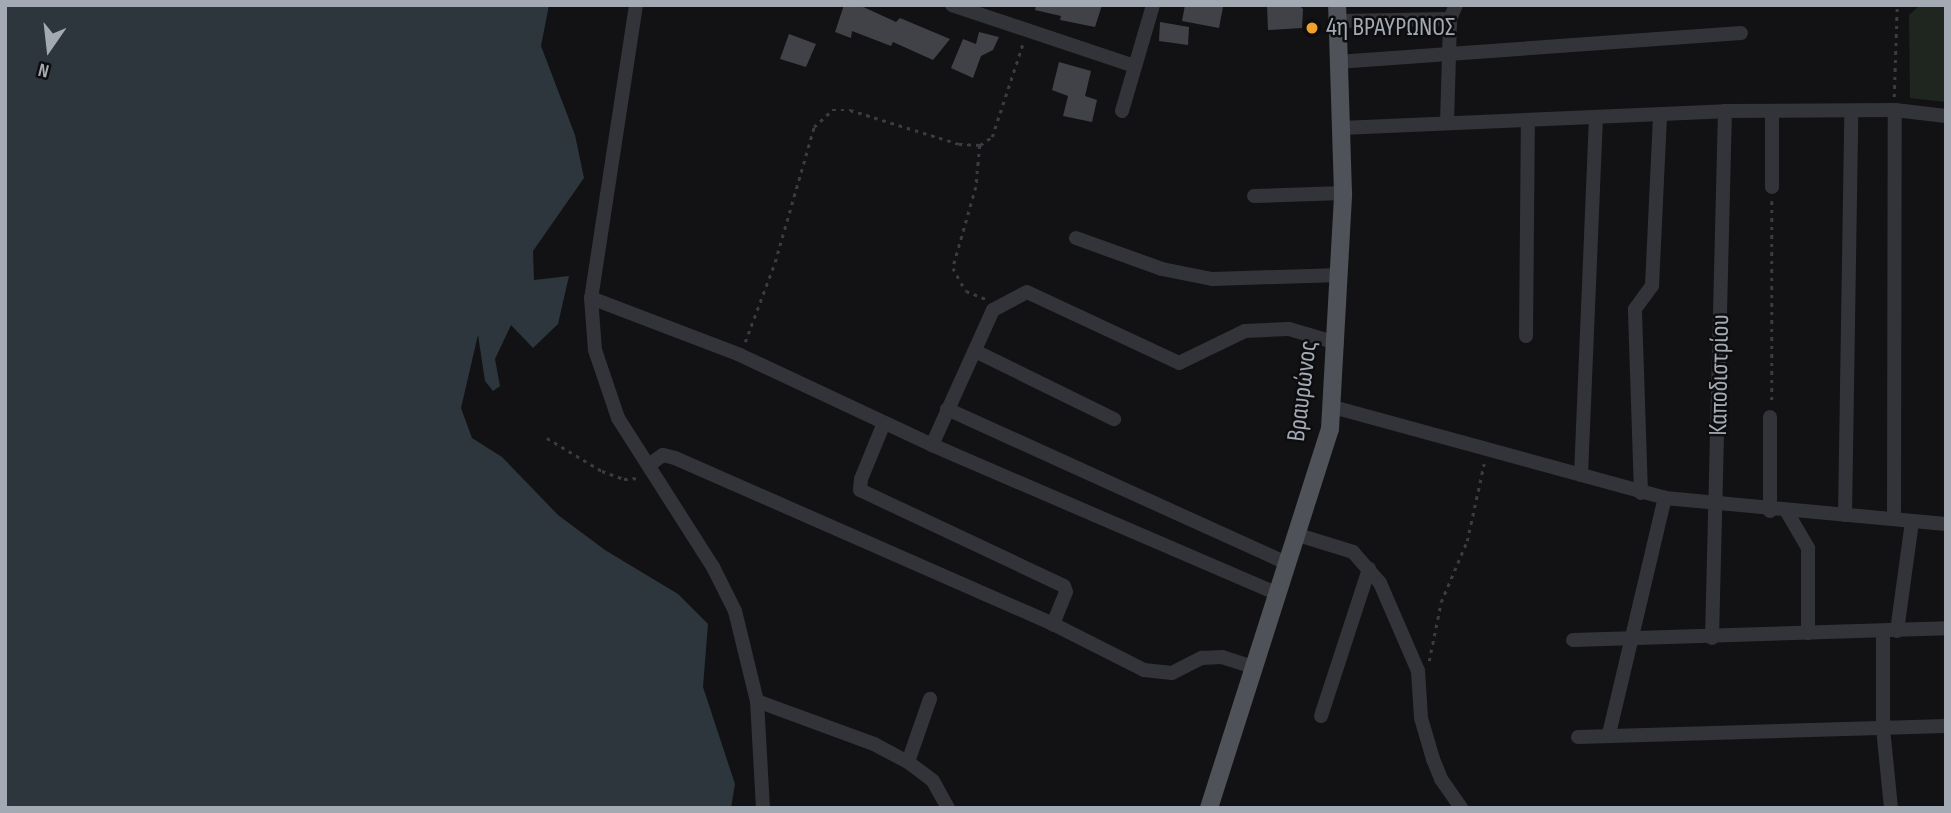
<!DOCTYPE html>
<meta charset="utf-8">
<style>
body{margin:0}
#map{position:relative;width:1951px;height:813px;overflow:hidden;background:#121214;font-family:"Sofia Sans Condensed",sans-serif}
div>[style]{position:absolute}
.green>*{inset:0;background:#1e261f}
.water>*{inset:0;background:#2c363c}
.building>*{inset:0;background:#414247}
.path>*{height:2.5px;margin-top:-1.25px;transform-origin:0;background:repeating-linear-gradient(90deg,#393c40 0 3.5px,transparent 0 8.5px)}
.minor>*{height:14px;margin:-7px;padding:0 7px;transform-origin:7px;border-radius:7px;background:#333439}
.major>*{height:18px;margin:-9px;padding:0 9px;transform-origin:9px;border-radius:9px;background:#4f5258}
.dots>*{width:19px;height:19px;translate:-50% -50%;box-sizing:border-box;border:4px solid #0d0d0f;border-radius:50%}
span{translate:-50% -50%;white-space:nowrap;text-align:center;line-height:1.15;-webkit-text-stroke:5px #0d0d0f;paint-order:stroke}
.poi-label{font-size:26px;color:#a4aab4}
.left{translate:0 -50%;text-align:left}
.street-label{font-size:26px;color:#a4aab4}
.frame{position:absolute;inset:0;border:7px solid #a4aab4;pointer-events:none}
.north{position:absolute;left:14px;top:14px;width:70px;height:70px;-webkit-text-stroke:5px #0d0d0f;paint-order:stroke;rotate:194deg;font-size:19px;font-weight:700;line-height:28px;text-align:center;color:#a4aab4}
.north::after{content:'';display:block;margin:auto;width:24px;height:32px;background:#a4aab4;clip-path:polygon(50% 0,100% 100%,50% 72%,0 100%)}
</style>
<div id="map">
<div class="green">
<i style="clip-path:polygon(1920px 5px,1946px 5px,1946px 102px,1910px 98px,1909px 15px)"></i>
</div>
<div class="water">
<i style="clip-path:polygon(5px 5px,549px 5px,541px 46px,575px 135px,584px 178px,533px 251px,534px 280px,569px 276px,558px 324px,533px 348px,511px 325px,495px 359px,500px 386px,493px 391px,485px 381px,478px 335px,461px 408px,472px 438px,502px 457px,558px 515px,605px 550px,678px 594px,708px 624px,703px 687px,735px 784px,731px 808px,5px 808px)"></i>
</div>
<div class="building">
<i style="clip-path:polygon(844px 5px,859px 5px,896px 22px,900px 18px,950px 39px,933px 60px,893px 42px,891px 46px,852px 31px,851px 38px,835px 32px)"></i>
<i style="clip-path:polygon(1036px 5px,1102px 5px,1095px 27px,1060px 20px,1061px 16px,1035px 10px)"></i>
<i style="clip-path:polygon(1185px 5px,1223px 7px,1219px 28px,1182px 21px)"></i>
<i style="clip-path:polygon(1267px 5px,1298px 5px,1303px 9px,1302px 28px,1268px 30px)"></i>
<i style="clip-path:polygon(1160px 22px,1189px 27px,1188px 45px,1159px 41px)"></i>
<i style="clip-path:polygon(979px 32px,999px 37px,993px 50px,981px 56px,973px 78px,951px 68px,963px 39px,976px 44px)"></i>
<i style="clip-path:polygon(789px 34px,816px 44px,806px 67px,780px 59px)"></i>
<i style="clip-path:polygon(1059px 62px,1091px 71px,1085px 96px,1097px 100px,1092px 122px,1063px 116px,1068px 96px,1052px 90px)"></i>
</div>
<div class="path">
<i style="left:1894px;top:97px;width:92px;rotate:-88.1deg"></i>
<i style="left:980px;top:145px;width:42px;rotate:95.4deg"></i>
<i style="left:976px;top:187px;width:84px;rotate:105.9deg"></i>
<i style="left:953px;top:268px;width:26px;rotate:61deg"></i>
<i style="left:966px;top:291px;width:22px;rotate:22deg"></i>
<i style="left:1772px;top:201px;width:203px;rotate:90deg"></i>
<i style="left:745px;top:342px;width:85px;rotate:-69.4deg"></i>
<i style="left:775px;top:262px;width:141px;rotate:-73.9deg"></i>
<i style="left:814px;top:127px;width:25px;rotate:-43deg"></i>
<i style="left:832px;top:110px;width:18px"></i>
<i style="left:850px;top:110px;width:114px;rotate:17.3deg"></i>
<i style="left:959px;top:144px;width:21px;rotate:3deg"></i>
<i style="left:980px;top:145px;width:14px;rotate:-34deg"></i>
<i style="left:992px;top:137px;width:99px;rotate:-71.7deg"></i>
<i style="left:547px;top:438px;width:64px;rotate:31deg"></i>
<i style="left:602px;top:471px;width:23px;rotate:20deg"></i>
<i style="left:624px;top:479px;width:17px;rotate:-3deg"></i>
<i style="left:1429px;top:661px;width:60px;rotate:-78.5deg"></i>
<i style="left:1441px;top:602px;width:66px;rotate:-66.9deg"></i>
<i style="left:1467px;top:541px;width:79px;rotate:-77.6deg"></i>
</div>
<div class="minor">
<i style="left:636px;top:5px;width:296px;rotate:98.7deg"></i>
<i style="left:591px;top:298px;width:52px;rotate:85.6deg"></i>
<i style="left:595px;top:350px;width:72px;rotate:71.3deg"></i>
<i style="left:618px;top:418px;width:177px;rotate:57.5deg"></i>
<i style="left:713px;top:567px;width:49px;rotate:63.4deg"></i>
<i style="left:735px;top:611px;width:93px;rotate:76.3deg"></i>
<i style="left:757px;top:701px;width:107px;rotate:86.8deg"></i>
<i style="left:952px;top:5px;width:192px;rotate:18.5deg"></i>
<i style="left:1337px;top:21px;width:113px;rotate:-1deg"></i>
<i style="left:1337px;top:62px;width:405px;rotate:-4.1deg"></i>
<i style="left:1122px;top:111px;width:110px;rotate:-73.7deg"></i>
<i style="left:1447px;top:123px;width:104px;rotate:-88.3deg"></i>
<i style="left:1450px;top:19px;width:15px;rotate:-67deg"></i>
<i style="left:1341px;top:128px;width:384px;rotate:-2.5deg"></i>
<i style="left:1725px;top:111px;width:170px;rotate:-0.3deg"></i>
<i style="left:1895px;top:110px;width:51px;rotate:6.7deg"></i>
<i style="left:1772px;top:187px;width:76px;rotate:-90deg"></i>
<i style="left:1254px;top:196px;width:89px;rotate:-1.9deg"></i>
<i style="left:1076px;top:238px;width:91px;rotate:19.8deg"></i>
<i style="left:1162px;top:269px;width:51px;rotate:11.3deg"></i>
<i style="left:1212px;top:279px;width:128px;rotate:-1.8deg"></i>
<i style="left:591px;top:298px;width:160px;rotate:20.9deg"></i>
<i style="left:740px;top:355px;width:212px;rotate:25.1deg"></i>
<i style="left:932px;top:445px;width:374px;rotate:23.3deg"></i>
<i style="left:1526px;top:336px;width:214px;rotate:-89.5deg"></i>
<i style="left:975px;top:351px;width:155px;rotate:26.1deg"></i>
<i style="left:1333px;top:407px;width:344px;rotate:15.3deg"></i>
<i style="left:1665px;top:498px;width:282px;rotate:5.3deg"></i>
<i style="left:947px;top:409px;width:371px;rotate:24.4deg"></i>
<i style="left:1770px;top:417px;width:94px;rotate:90deg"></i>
<i style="left:884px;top:423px;width:61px;rotate:112.3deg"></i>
<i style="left:861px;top:479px;width:11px;rotate:95deg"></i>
<i style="left:860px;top:490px;width:225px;rotate:25.2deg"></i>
<i style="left:1064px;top:586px;width:6px;rotate:72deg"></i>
<i style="left:1066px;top:592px;width:35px;rotate:112deg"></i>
<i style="left:932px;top:445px;width:148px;rotate:-65.7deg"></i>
<i style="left:993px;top:310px;width:38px;rotate:-28deg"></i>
<i style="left:1027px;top:292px;width:168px;rotate:25deg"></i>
<i style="left:1179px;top:363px;width:73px;rotate:-25.9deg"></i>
<i style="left:1245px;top:331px;width:44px;rotate:-2.6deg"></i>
<i style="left:1289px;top:329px;width:50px;rotate:16.3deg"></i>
<i style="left:649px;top:465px;width:17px;rotate:-36deg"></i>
<i style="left:663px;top:455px;width:12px;rotate:14deg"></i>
<i style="left:675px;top:458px;width:413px;rotate:23.7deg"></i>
<i style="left:1053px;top:624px;width:102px;rotate:26.8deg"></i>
<i style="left:1144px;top:670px;width:28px;rotate:6deg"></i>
<i style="left:1172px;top:673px;width:34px;rotate:-27deg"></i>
<i style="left:1202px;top:658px;width:20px;rotate:-3deg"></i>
<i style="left:1222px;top:657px;width:33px;rotate:18deg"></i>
<i style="left:1581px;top:475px;width:357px;rotate:-87.6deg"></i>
<i style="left:1641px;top:493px;width:184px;rotate:-91.9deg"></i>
<i style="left:1635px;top:309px;width:29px;rotate:-54deg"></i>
<i style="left:1652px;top:286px;width:172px;rotate:-87.3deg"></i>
<i style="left:1787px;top:512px;width:42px;rotate:59.7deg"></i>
<i style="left:1808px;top:548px;width:85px;rotate:90deg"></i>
<i style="left:1845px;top:515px;width:404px;rotate:-89.1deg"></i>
<i style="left:1894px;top:517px;width:407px;rotate:-89.9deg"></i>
<i style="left:1295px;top:534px;width:61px;rotate:17.2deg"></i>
<i style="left:1353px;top:552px;width:41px;rotate:48.9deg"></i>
<i style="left:1380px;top:583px;width:96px;rotate:66.6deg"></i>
<i style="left:1418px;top:671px;width:47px;rotate:86.3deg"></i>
<i style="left:1421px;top:718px;width:43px;rotate:73.7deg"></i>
<i style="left:1433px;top:759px;width:22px;rotate:68deg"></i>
<i style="left:1441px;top:779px;width:35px;rotate:55deg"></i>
<i style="left:1883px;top:631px;width:97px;rotate:90deg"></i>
<i style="left:1883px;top:728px;width:80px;rotate:84.3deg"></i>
<i style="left:1897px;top:631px;width:111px;rotate:-82.2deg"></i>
<i style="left:1712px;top:638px;width:527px;rotate:-88.59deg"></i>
<i style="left:1573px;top:640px;width:373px;rotate:-1.8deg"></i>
<i style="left:757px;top:701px;width:125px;rotate:20.2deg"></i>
<i style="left:874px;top:744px;width:38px;rotate:28deg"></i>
<i style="left:908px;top:762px;width:31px;rotate:37deg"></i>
<i style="left:933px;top:781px;width:31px;rotate:61deg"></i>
<i style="left:1321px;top:716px;width:155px;rotate:-71.9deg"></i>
<i style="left:1609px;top:734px;width:243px;rotate:-76.7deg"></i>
<i style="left:1578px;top:737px;width:368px;rotate:-1.7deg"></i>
<i style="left:908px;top:762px;width:67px;rotate:-70.8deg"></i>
</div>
<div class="major">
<i style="left:1209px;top:808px;width:398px;rotate:-72.3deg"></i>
<i style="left:1330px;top:429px;width:236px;rotate:-86.8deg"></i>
<i style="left:1343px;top:193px;width:188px;rotate:-91.8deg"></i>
</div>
<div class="dots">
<i style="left:1312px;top:28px;background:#f1a02c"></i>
</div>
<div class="poi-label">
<span class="left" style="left:1326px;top:28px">4η ΒΡΑΥΡΩΝΟΣ</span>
</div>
<div class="street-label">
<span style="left:1720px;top:375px;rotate:-89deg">Καποδιστρίου</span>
<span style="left:1303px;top:391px;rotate:-83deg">Βραυρώνος</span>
</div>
<div class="frame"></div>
<div class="north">N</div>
</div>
